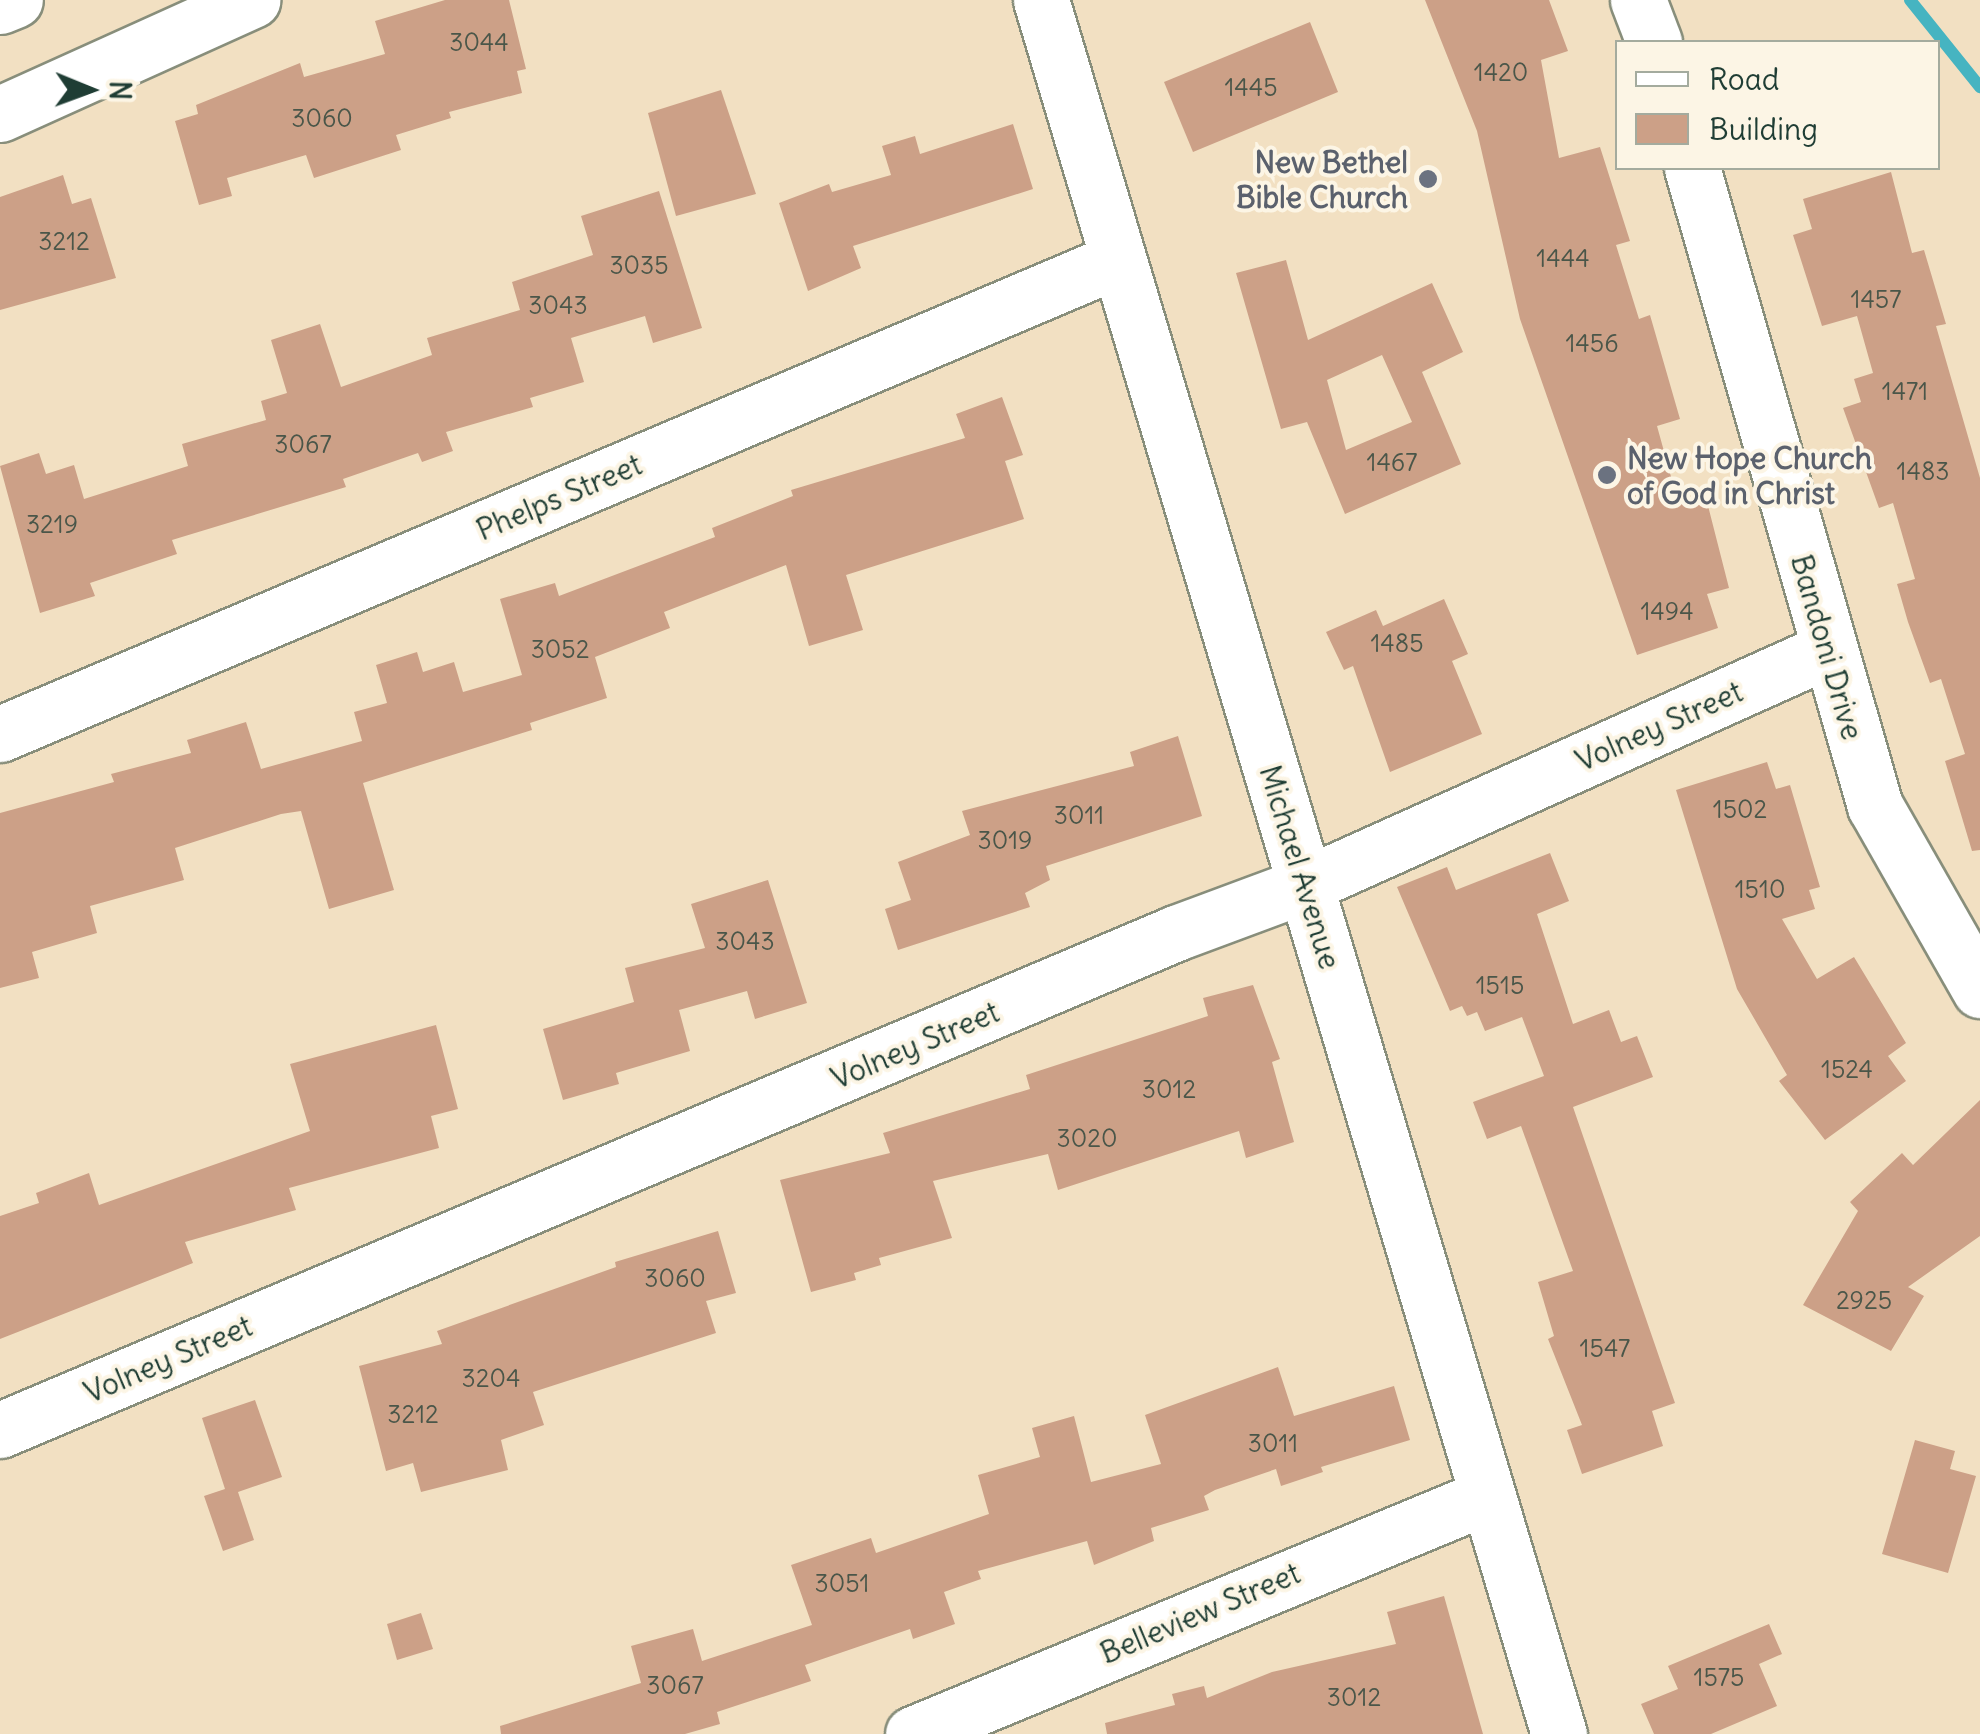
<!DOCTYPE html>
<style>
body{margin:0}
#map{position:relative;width:1980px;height:1734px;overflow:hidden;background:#f2e0c2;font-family:Delius,sans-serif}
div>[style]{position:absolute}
.stream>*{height:12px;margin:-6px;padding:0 6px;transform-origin:6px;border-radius:6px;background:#46b4c1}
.building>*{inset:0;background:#cca087}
.roads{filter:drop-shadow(2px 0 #888e7b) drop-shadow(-2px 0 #888e7b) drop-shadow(0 2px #888e7b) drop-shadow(0 -2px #888e7b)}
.minor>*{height:55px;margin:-27.5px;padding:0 27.5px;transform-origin:27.5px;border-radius:27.5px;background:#fff}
.major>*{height:55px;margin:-27.5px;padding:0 27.5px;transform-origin:27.5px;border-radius:27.5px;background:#fff}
.dots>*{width:28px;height:28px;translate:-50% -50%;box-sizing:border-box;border:5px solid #fcf5e5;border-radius:50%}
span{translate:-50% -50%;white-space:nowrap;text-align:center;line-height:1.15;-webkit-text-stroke:8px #fcf5e5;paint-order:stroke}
.number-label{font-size:25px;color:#4a5649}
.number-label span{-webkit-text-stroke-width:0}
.worship-label{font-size:30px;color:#5b616d;font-weight:700}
.right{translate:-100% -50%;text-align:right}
.left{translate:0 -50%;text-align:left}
.street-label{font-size:30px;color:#1f3d34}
.legend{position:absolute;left:1615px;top:40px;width:325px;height:130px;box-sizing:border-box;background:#fcf5e5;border:2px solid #a4ab9e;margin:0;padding:12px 18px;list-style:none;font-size:30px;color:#1f3d34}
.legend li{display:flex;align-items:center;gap:20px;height:50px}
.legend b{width:50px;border:2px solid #a4ab9e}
.north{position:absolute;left:40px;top:40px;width:100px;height:100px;-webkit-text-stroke:8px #fcf5e5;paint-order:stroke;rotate:91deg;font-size:28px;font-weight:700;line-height:40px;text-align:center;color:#1f3d34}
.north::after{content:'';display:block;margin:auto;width:35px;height:45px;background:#1f3d34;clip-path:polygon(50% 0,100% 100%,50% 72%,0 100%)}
</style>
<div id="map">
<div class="stream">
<i style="left:1910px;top:0;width:112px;rotate:51.2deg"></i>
</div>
<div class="building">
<i style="clip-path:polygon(445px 0,509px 0,526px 69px,517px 71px,522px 93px,449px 112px,451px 118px,396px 135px,401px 150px,314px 178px,306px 155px,227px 178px,232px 196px,199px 205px,175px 121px,198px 114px,196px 105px,300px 63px,304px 77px,385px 54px,375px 21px)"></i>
<i style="clip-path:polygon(1425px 0,1549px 0,1568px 51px,1541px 60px,1559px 158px,1600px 147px,1630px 241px,1616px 245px,1639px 319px,1650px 315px,1680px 419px,1657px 426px,1678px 502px,1705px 494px,1729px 588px,1707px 594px,1718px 628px,1637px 655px,1520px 319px,1477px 131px)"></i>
<i style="clip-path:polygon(1310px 22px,1338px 92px,1193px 152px,1164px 82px)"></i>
<i style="clip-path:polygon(721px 90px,756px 194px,676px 216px,648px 113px)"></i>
<i style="clip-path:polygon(1013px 124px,1033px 189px,853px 246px,861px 268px,808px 291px,779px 203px,829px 184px,832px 192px,891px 175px,882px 146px,915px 136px,920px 154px)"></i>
<i style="clip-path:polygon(1891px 172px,1912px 253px,1924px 250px,1946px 324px,1936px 326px,1980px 478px,1980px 850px,1972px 851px,1945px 761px,1965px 754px,1941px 679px,1930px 683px,1908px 622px,1897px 584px,1915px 579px,1893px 503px,1879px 508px,1843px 408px,1861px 402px,1854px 379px,1873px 373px,1857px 316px,1822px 326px,1793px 235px,1812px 229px,1803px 199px)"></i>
<i style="clip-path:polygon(63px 175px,72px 204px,91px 198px,116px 278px,0 310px,0 197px)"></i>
<i style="clip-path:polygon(659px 191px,702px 328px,653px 343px,645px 316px,571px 338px,584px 382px,530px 398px,533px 407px,446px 432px,453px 451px,422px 462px,418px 453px,343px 479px,346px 487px,172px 540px,177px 554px,90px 583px,95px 596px,40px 613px,0 466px,39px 453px,46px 474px,74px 465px,84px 499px,188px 466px,182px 444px,266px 420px,261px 401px,287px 393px,271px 340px,320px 324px,341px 387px,432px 355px,427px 338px,520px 310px,512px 282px,593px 255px,581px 216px)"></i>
<i style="clip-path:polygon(evenodd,1286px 260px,1308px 340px,1432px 283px,1463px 352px,1422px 372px,1461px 464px,1345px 514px,1307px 422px,1281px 429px,1236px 273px,1286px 260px,1382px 355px,1412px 422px,1346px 450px,1327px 380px,1382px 355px)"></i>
<i style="clip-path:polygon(1002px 397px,1023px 455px,1005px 461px,1024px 519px,846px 575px,863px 630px,809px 646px,786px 565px,664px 612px,670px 628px,595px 657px,607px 698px,530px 723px,532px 730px,363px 783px,394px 890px,329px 909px,301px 811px,281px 814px,175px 848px,184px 880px,90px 906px,97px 933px,32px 952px,39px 978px,0 988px,0 813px,114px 782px,111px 774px,191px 753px,187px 740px,246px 722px,261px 769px,362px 741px,354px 712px,387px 703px,376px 665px,417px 652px,423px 672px,454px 662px,463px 692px,522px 675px,500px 599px,555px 583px,559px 596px,715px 537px,712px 528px,793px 496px,791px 490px,965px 438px,956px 414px)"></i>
<i style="clip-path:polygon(1444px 599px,1468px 654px,1452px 661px,1482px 734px,1390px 772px,1353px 666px,1344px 670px,1326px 632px,1376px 610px,1383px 626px)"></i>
<i style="clip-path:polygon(1178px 736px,1202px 816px,1046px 866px,1050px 880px,1025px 893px,1030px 907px,898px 950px,885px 909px,911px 900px,898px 862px,970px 835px,962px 811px,1134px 766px,1130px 752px)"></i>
<i style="clip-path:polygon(1767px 762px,1776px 789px,1790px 785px,1820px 887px,1809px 890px,1815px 909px,1782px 919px,1817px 979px,1854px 957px,1906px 1043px,1888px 1056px,1906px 1081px,1825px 1140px,1779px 1081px,1787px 1075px,1737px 989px,1676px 790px)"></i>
<i style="clip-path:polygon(1550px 853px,1569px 901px,1537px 914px,1573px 1024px,1609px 1010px,1621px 1042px,1637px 1036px,1653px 1077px,1573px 1107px,1675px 1403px,1652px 1411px,1663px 1446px,1582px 1474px,1567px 1430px,1582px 1425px,1548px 1339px,1554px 1336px,1538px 1282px,1573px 1271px,1521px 1126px,1487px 1139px,1473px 1102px,1544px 1076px,1522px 1017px,1485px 1031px,1477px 1012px,1467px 1016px,1462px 1006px,1450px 1011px,1397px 887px,1447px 867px,1456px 890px)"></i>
<i style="clip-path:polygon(768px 880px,807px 1003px,755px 1019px,747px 991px,679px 1010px,690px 1051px,616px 1073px,619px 1084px,563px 1100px,543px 1029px,634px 1002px,625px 968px,705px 948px,691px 904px)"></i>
<i style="clip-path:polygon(1253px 985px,1280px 1059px,1272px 1062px,1294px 1142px,1246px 1158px,1239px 1131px,1058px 1190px,1048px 1154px,933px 1181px,952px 1238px,879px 1258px,881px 1265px,854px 1273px,856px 1280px,811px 1292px,780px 1180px,890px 1153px,883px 1133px,1030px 1089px,1026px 1075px,1208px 1016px,1203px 998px)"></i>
<i style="clip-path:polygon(436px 1025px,458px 1109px,431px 1116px,439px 1148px,289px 1188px,296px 1210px,185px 1242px,193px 1263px,0 1339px,0 1216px,39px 1203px,36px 1193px,89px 1173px,99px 1205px,310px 1131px,290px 1064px)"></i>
<i style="clip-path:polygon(1980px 1100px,1980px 1236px,1908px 1287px,1924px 1296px,1891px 1351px,1803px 1305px,1858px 1211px,1850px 1202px,1902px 1153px,1913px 1165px)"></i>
<i style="clip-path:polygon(718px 1231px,736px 1293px,706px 1301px,716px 1333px,533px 1392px,544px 1425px,501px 1440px,508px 1470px,421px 1492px,413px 1463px,386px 1471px,359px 1366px,442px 1344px,437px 1331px,616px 1267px,615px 1262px)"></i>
<i style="clip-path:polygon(1278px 1367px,1294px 1416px,1394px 1386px,1410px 1440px,1321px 1467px,1323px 1472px,1281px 1486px,1276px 1469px,1215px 1490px,1204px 1496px,1209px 1510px,1151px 1528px,1154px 1541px,1094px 1565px,1087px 1541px,978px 1571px,981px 1579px,944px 1592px,955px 1624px,913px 1639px,910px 1629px,805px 1665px,811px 1681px,717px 1712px,720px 1724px,685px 1734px,501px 1734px,500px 1726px,641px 1683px,631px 1646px,693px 1629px,702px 1661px,812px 1625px,791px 1565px,871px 1538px,876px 1553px,989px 1514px,978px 1475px,1040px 1457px,1032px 1428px,1074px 1416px,1091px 1482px,1161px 1464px,1145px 1415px)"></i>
<i style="clip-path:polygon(255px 1400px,282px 1477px,238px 1492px,254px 1540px,223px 1551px,204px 1496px,225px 1489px,202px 1418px)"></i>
<i style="clip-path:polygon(1915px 1440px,1955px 1451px,1950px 1469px,1976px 1476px,1948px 1573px,1882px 1554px)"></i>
<i style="clip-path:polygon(1444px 1596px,1483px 1734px,1107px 1734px,1105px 1723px,1175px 1705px,1172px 1694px,1204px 1686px,1207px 1698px,1272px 1672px,1396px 1644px,1387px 1612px)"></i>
<i style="clip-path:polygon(421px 1613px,433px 1649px,397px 1660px,387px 1624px)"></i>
<i style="clip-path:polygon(1769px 1624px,1782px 1654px,1759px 1664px,1777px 1706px,1711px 1734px,1654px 1734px,1641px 1704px,1678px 1689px,1668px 1666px)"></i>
</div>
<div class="roads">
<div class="minor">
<i style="left:1041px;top:0;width:1810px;rotate:73.37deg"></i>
<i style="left:1638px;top:0;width:45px;rotate:69.1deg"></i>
<i style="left:0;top:114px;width:277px;rotate:-24.3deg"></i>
<i style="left:1692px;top:168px;width:664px;rotate:74deg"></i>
<i style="left:1875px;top:806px;width:212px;rotate:60.3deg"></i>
<i style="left:0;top:734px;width:1214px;rotate:-22.98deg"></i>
<i style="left:0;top:1430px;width:1277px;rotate:-22.91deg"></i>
<i style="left:1176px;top:933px;width:138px;rotate:-20.4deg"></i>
<i style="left:1305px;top:885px;width:571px;rotate:-24.19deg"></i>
<i style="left:913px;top:1734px;width:622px;rotate:-22.49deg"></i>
</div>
<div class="major">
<i style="left:0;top:6px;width:16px;rotate:-22deg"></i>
</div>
</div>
<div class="dots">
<i style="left:1428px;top:179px;background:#6b7280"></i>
<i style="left:1607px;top:475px;background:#6b7280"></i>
</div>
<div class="number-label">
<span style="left:479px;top:42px">3044</span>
<span style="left:1501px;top:72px">1420</span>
<span style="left:1251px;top:87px">1445</span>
<span style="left:322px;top:118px">3060</span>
<span style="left:64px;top:241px">3212</span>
<span style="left:1563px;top:258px">1444</span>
<span style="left:639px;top:265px">3035</span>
<span style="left:1876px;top:299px">1457</span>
<span style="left:558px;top:305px">3043</span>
<span style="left:1592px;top:343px">1456</span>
<span style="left:1905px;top:391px">1471</span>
<span style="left:303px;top:444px">3067</span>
<span style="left:1392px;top:462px">1467</span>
<span style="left:1923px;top:471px">1483</span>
<span style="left:52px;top:524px">3219</span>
<span style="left:1667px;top:611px">1494</span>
<span style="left:1397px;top:643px">1485</span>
<span style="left:560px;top:649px">3052</span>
<span style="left:1740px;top:809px">1502</span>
<span style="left:1079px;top:815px">3011</span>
<span style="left:1005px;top:840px">3019</span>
<span style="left:1760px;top:889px">1510</span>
<span style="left:745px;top:941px">3043</span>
<span style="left:1500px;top:985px">1515</span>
<span style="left:1847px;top:1069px">1524</span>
<span style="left:1169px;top:1089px">3012</span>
<span style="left:1087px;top:1138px">3020</span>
<span style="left:675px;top:1278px">3060</span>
<span style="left:1864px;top:1300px">2925</span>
<span style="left:1605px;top:1348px">1547</span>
<span style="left:491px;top:1378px">3204</span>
<span style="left:413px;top:1414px">3212</span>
<span style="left:1273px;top:1443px">3011</span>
<span style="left:842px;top:1583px">3051</span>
<span style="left:1719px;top:1677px">1575</span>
<span style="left:675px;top:1685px">3067</span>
<span style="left:1354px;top:1697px">3012</span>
</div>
<div class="worship-label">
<span class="right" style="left:1408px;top:179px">New Bethel<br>Bible Church</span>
<span class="left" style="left:1627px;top:475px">New Hope Church<br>of God in Christ</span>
</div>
<div class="street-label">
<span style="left:559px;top:497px;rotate:-23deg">Phelps Street</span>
<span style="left:1827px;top:647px;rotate:74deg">Bandoni Drive</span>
<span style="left:1659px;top:726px;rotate:-24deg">Volney Street</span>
<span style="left:1300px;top:867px;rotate:73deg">Michael Avenue</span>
<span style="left:915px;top:1045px;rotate:-23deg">Volney Street</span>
<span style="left:168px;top:1359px;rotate:-23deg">Volney Street</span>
<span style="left:1200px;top:1613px;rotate:-23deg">Belleview Street</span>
</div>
<ul class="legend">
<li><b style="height:12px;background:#fff"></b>Road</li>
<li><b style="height:28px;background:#cca087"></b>Building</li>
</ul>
<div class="north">N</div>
</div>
